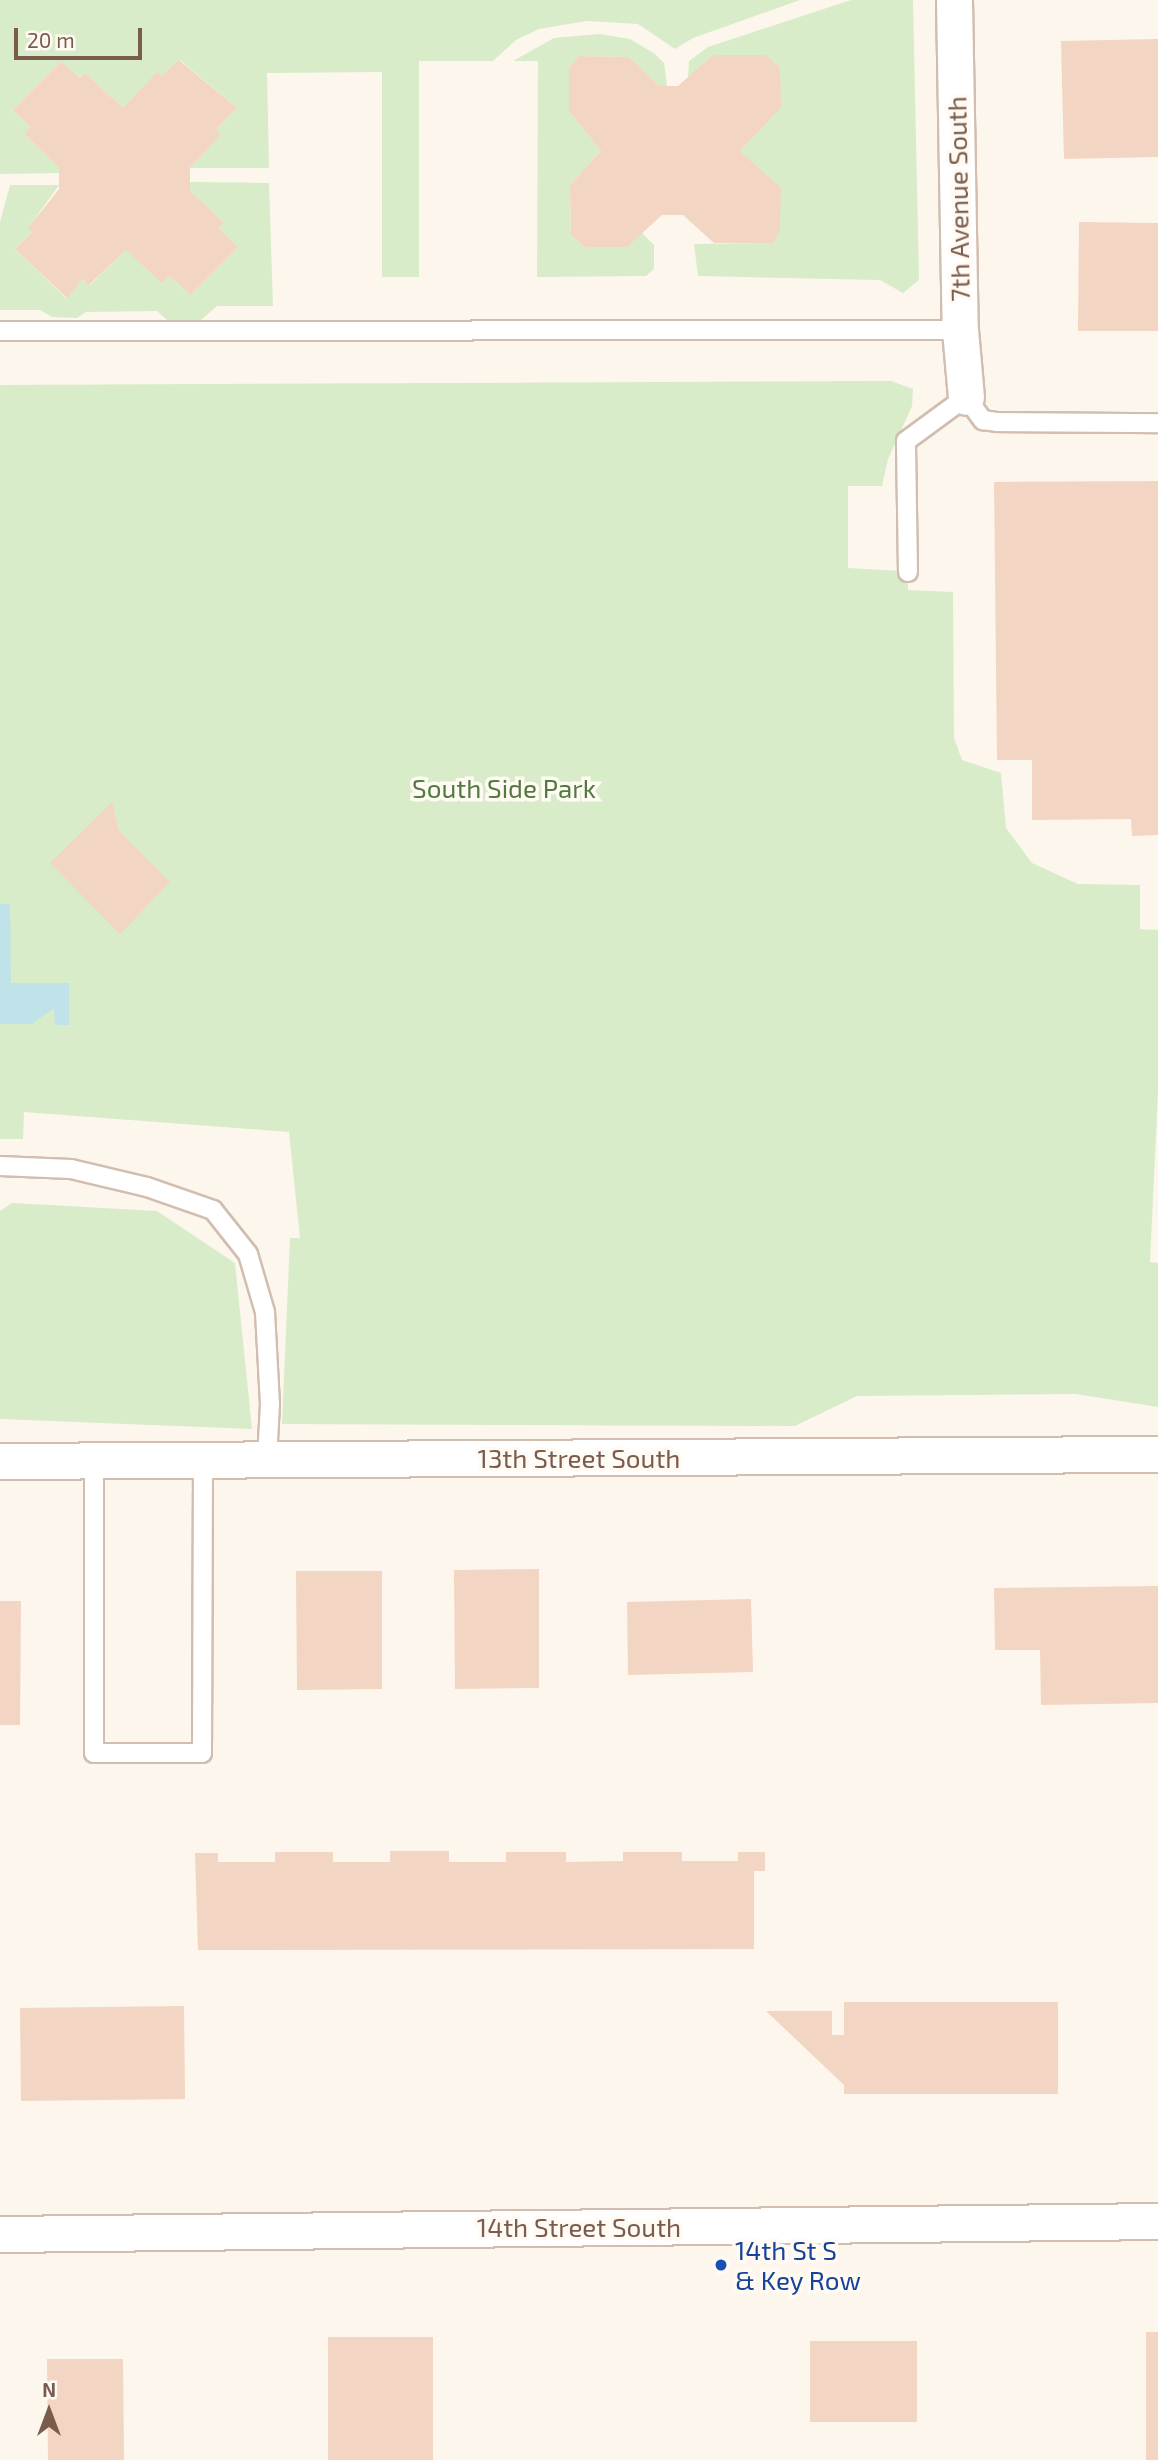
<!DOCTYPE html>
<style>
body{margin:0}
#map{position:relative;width:1158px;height:2460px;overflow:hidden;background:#fdf6ec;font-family:"Exo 2",sans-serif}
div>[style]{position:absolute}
.green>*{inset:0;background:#d8ecc9}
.water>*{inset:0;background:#bfe3e8}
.building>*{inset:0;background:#f3d5c3}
.roads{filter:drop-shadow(2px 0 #d1beb0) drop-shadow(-2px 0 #d1beb0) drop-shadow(0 2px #d1beb0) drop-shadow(0 -2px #d1beb0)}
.lane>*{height:18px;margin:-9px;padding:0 9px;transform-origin:9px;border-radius:9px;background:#fff}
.street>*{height:35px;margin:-17.5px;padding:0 17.5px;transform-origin:17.5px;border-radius:17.5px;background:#fff}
.dots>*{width:19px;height:19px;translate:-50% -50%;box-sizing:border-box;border:4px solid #fffaf3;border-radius:50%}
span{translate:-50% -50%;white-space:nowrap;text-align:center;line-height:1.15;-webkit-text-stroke:7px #fffaf3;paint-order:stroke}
.street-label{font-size:26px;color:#7a5c4d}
.park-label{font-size:26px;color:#537a41}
.transit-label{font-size:26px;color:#164399}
.left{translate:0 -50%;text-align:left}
.north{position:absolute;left:14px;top:2376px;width:70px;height:70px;-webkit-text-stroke:5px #fffaf3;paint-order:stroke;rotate:0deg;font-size:19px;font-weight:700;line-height:28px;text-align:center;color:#7a5c4d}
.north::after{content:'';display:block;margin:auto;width:24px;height:32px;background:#7a5c4d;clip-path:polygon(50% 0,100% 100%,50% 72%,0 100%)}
.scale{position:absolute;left:14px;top:28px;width:128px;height:32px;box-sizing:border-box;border:4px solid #7a5c4d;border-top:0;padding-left:9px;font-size:21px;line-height:24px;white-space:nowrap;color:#7a5c4d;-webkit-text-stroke:5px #fffaf3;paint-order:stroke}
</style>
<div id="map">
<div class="green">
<i style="clip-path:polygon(0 0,800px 0,693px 38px,675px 49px,638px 24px,587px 21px,539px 29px,516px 40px,493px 61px,419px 61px,419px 277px,382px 277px,382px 72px,267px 73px,269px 168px,190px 168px,221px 135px,216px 129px,237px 108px,180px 60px,162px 76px,157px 73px,123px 108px,85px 73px,80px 78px,61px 61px,13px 110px,30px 127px,24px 134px,59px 168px,59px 173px,0 174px)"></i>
<i style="clip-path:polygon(851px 0,913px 0,919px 280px,903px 293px,880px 280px,698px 276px,694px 244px,772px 243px,780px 230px,780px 188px,740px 151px,780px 107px,780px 67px,766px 55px,713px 55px,688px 78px,689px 61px,708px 47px)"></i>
<i style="clip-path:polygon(599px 34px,630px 39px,655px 54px,664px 63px,667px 86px,659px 86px,629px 57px,579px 56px,569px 67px,569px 111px,601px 151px,570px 185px,571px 235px,585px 247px,626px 247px,642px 233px,654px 245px,654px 269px,646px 276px,537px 277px,538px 61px,513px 61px,554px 38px)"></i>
<i style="clip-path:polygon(190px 182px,269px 183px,273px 306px,217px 306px,201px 320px,167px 320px,157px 311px,86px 312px,77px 318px,52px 317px,40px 310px,0 310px,0 222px,10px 185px,59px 185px,29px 227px,32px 232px,15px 249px,66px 298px,83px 279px,90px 285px,126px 250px,162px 282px,169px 276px,191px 295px,238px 247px,219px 228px,223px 223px,190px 191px)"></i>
<i style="clip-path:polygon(891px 381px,913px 389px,912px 406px,888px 459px,882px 486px,848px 486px,848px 568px,901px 571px,908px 575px,908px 590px,953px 592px,954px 738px,962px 760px,1001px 773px,1006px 828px,1032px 863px,1078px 884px,1140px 885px,1140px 929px,1158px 930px,1158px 1092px,1150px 1262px,1158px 1263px,1158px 1407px,1076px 1394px,857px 1396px,795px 1426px,282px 1424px,290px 1238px,300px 1238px,289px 1132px,24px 1112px,23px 1139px,0 1139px,0 385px)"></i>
<i style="clip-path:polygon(12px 1203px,157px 1211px,235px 1263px,252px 1429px,0 1419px,0 1211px)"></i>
</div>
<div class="water">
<i style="clip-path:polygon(0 904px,10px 904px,11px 983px,69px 983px,69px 1025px,55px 1025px,54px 1008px,32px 1024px,0 1024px)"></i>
</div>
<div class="building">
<i style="clip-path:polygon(1158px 39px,1158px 157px,1064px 159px,1061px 41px)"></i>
<i style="clip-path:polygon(713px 55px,766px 55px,780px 67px,781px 107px,740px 151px,781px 188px,780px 230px,773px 243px,714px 243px,683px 215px,662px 215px,627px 247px,585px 247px,571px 235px,570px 185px,601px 151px,569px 111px,569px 67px,579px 56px,629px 57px,659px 86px,678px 86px)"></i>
<i style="clip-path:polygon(179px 60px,237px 108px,216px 129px,221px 135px,190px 168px,190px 191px,224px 223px,219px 228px,238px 247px,191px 295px,169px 276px,162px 283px,126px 250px,89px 285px,83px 279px,67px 298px,15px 249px,32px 232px,28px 228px,59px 189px,59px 168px,24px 134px,30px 127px,13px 110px,61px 61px,80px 78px,85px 73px,123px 108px,157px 72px,162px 76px)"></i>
<i style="clip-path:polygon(1079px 222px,1158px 223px,1158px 331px,1078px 331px)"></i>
<i style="clip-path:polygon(1158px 481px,1158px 835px,1132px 836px,1131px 819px,1032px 820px,1032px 760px,997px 760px,994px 482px)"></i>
<i style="clip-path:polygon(112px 802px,119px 831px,170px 882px,120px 934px,50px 863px)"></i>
<i style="clip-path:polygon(539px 1569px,539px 1688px,455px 1689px,454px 1570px)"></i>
<i style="clip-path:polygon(296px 1571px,382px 1571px,382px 1689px,297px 1690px)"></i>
<i style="clip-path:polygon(1158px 1586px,1158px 1703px,1041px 1705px,1040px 1650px,995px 1650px,994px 1588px)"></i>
<i style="clip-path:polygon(751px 1599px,753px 1672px,628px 1675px,627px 1602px)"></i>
<i style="clip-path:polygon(0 1601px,21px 1601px,20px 1725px,0 1725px)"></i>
<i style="clip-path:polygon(390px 1851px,449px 1851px,449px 1862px,506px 1862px,506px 1852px,566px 1852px,566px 1862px,623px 1861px,623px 1852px,682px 1852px,682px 1861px,738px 1861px,738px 1852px,765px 1852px,765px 1871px,754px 1871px,754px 1949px,198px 1950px,195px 1853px,218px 1853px,218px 1862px,275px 1862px,275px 1852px,333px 1852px,333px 1862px,390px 1862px)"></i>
<i style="clip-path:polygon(844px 2002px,1058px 2002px,1058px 2094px,844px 2094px,844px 2085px,766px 2011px,832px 2011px,832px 2035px,844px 2035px)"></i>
<i style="clip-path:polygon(184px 2006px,185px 2099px,21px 2101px,20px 2008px)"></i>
<i style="clip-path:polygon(1146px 2332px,1158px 2332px,1158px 2460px,1146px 2460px)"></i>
<i style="clip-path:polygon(328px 2337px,433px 2337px,433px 2460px,328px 2460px)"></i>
<i style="clip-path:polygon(810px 2341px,917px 2341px,917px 2422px,810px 2422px)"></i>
<i style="clip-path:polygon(47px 2359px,123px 2359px,124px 2460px,48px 2460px)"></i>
</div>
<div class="roads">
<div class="lane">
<i style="left:0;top:331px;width:960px;rotate:-0.06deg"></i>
<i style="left:908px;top:572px;width:131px;rotate:-90.9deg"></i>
<i style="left:906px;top:441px;width:74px;rotate:-36.3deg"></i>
<i style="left:966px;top:397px;width:29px;rotate:54deg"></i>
<i style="left:983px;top:420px;width:15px;rotate:8deg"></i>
<i style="left:998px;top:422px;width:160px;rotate:0.4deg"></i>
<i style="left:0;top:1166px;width:71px;rotate:2.4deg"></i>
<i style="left:71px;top:1169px;width:78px;rotate:13.3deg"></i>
<i style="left:147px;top:1187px;width:70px;rotate:19.2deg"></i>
<i style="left:213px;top:1210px;width:56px;rotate:51.5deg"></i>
<i style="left:248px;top:1254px;width:60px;rotate:73.7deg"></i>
<i style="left:265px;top:1312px;width:92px;rotate:86.9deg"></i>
<i style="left:270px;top:1404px;width:55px;rotate:93.1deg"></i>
<i style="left:94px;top:1460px;width:293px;rotate:90deg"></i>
<i style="left:94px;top:1753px;width:108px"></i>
<i style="left:202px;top:1753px;width:293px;rotate:-89.8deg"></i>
</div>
<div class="street">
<i style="left:954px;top:0;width:330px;rotate:89deg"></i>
<i style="left:960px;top:330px;width:67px;rotate:84.9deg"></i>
<i style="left:0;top:1461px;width:1158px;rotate:-0.35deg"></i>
<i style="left:0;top:2234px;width:1158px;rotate:-0.64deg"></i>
</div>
</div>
<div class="dots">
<i style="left:721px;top:2265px;background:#1a4fb4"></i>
</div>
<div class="street-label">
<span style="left:958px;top:199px;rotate:-91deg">7th Avenue South</span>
<span style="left:579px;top:1458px">13th Street South</span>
<span style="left:579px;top:2227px">14th Street South</span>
</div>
<div class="park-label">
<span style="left:504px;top:788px">South Side Park</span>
</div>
<div class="transit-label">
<span class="left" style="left:735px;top:2265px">14th St S<br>&amp; Key Row</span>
</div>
<div class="north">N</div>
<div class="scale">20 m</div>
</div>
